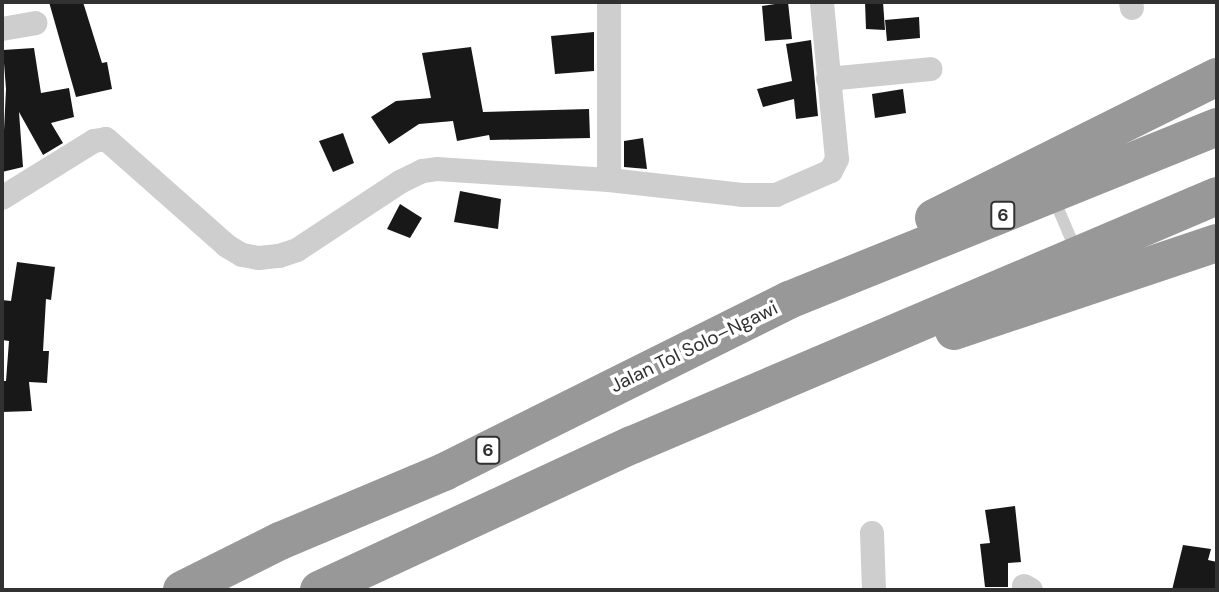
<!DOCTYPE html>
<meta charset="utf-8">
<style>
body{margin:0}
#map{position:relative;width:1219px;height:592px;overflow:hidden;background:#fff;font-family:"DM Sans",sans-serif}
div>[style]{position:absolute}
.building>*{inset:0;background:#181818}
.service>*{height:12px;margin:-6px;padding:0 6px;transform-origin:6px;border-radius:6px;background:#cecece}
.minor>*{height:24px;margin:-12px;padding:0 12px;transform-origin:12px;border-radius:12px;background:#cecece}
.motorway>*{height:38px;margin:-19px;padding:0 19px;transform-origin:19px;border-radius:19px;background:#989898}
span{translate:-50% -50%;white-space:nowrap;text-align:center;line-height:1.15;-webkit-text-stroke:7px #fff;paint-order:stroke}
.shield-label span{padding:2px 5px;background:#fff;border:2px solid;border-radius:5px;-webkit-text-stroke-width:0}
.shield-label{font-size:18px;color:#313131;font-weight:700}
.street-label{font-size:19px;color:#313131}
.frame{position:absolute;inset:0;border:4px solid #313131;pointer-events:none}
</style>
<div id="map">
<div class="building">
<i style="clip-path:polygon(49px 2px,83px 2px,102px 63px,107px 62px,112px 89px,76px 97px)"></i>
<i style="clip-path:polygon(788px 2px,792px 39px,765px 41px,762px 6px)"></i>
<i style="clip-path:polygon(865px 2px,883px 2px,885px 30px,866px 29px)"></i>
<i style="clip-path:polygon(919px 17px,920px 38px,887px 41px,885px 20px)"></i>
<i style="clip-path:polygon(594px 32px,594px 71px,555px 74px,551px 36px)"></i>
<i style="clip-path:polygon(811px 40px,818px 116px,796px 119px,794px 99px,763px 107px,757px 89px,792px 81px,786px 44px)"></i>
<i style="clip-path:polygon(471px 47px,483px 112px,589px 109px,590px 138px,490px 140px,489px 135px,457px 141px,453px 121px,419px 124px,389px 144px,371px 117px,396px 101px,431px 98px,422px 53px)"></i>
<i style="clip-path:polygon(34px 48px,41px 93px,69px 88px,74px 117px,51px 123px,63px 143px,43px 155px,19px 112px,23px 167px,2px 172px,6px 89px,3px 50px)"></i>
<i style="clip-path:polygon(903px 89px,906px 113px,875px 118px,872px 94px)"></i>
<i style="clip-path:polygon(343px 133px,354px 163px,333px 172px,319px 141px)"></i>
<i style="clip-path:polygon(643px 138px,647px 169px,624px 167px,624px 141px)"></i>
<i style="clip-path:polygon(460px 191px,501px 199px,498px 229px,454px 222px)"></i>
<i style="clip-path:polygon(400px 204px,422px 218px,410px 238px,387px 229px)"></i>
<i style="clip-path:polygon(17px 262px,55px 267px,51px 300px,46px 299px,43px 351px,49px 351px,47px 383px,29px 382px,32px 411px,2px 412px,2px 381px,6px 381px,9px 341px,2px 340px,2px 300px,11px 301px)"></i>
<i style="clip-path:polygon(1015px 506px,1021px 562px,1008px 563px,1008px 587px,985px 587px,980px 544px,990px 543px,985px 510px)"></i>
<i style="clip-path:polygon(1183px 545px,1211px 549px,1208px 560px,1217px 562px,1217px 590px,1172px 590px)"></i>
</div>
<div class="service">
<i style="left:1054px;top:199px;width:59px;rotate:66.9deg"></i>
</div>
<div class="minor">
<i style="left:609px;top:2px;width:178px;rotate:90deg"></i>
<i style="left:1131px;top:2px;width:6px;rotate:81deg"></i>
<i style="left:2px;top:29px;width:34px;rotate:-10deg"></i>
<i style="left:828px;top:79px;width:103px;rotate:-5.5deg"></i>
<i style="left:2px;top:198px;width:108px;rotate:-31.8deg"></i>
<i style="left:94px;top:141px;width:12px;rotate:-9deg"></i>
<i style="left:106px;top:139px;width:162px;rotate:41.5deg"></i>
<i style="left:227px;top:246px;width:17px;rotate:31deg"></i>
<i style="left:242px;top:255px;width:17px;rotate:10deg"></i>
<i style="left:259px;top:258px;width:20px;rotate:-6deg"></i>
<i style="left:279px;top:256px;width:19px;rotate:-18deg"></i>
<i style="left:297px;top:250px;width:123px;rotate:-33.4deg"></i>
<i style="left:400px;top:182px;width:25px;rotate:-26deg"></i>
<i style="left:423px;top:171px;width:14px;rotate:-8deg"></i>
<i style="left:437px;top:169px;width:172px;rotate:3.7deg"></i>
<i style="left:609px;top:180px;width:134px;rotate:6.4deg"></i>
<i style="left:742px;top:195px;width:34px"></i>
<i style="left:776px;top:195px;width:60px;rotate:-23.6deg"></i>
<i style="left:831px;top:171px;width:13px;rotate:-63deg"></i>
<i style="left:837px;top:159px;width:158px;rotate:-95.5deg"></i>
<i style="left:872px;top:533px;width:57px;rotate:88deg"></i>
<i style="left:1024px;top:586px;width:8px;rotate:30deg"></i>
</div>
<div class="motorway">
<i style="left:934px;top:218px;width:316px;rotate:-26.5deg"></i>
<i style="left:954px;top:331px;width:277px;rotate:-18.5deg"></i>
<i style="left:182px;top:590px;width:110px;rotate:-26.6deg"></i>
<i style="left:280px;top:541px;width:178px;rotate:-22.8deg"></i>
<i style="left:444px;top:472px;width:385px;rotate:-26.5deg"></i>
<i style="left:789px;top:300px;width:462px;rotate:-22deg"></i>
<i style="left:319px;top:590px;width:345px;rotate:-24.9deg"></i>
<i style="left:632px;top:445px;width:636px;rotate:-23.06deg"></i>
</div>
<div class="shield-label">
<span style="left:1003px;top:215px">6</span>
<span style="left:488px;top:450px">6</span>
</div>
<div class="street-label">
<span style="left:694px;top:347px;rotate:-26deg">Jalan Tol Solo–Ngawi</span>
</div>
<div class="frame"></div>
</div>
